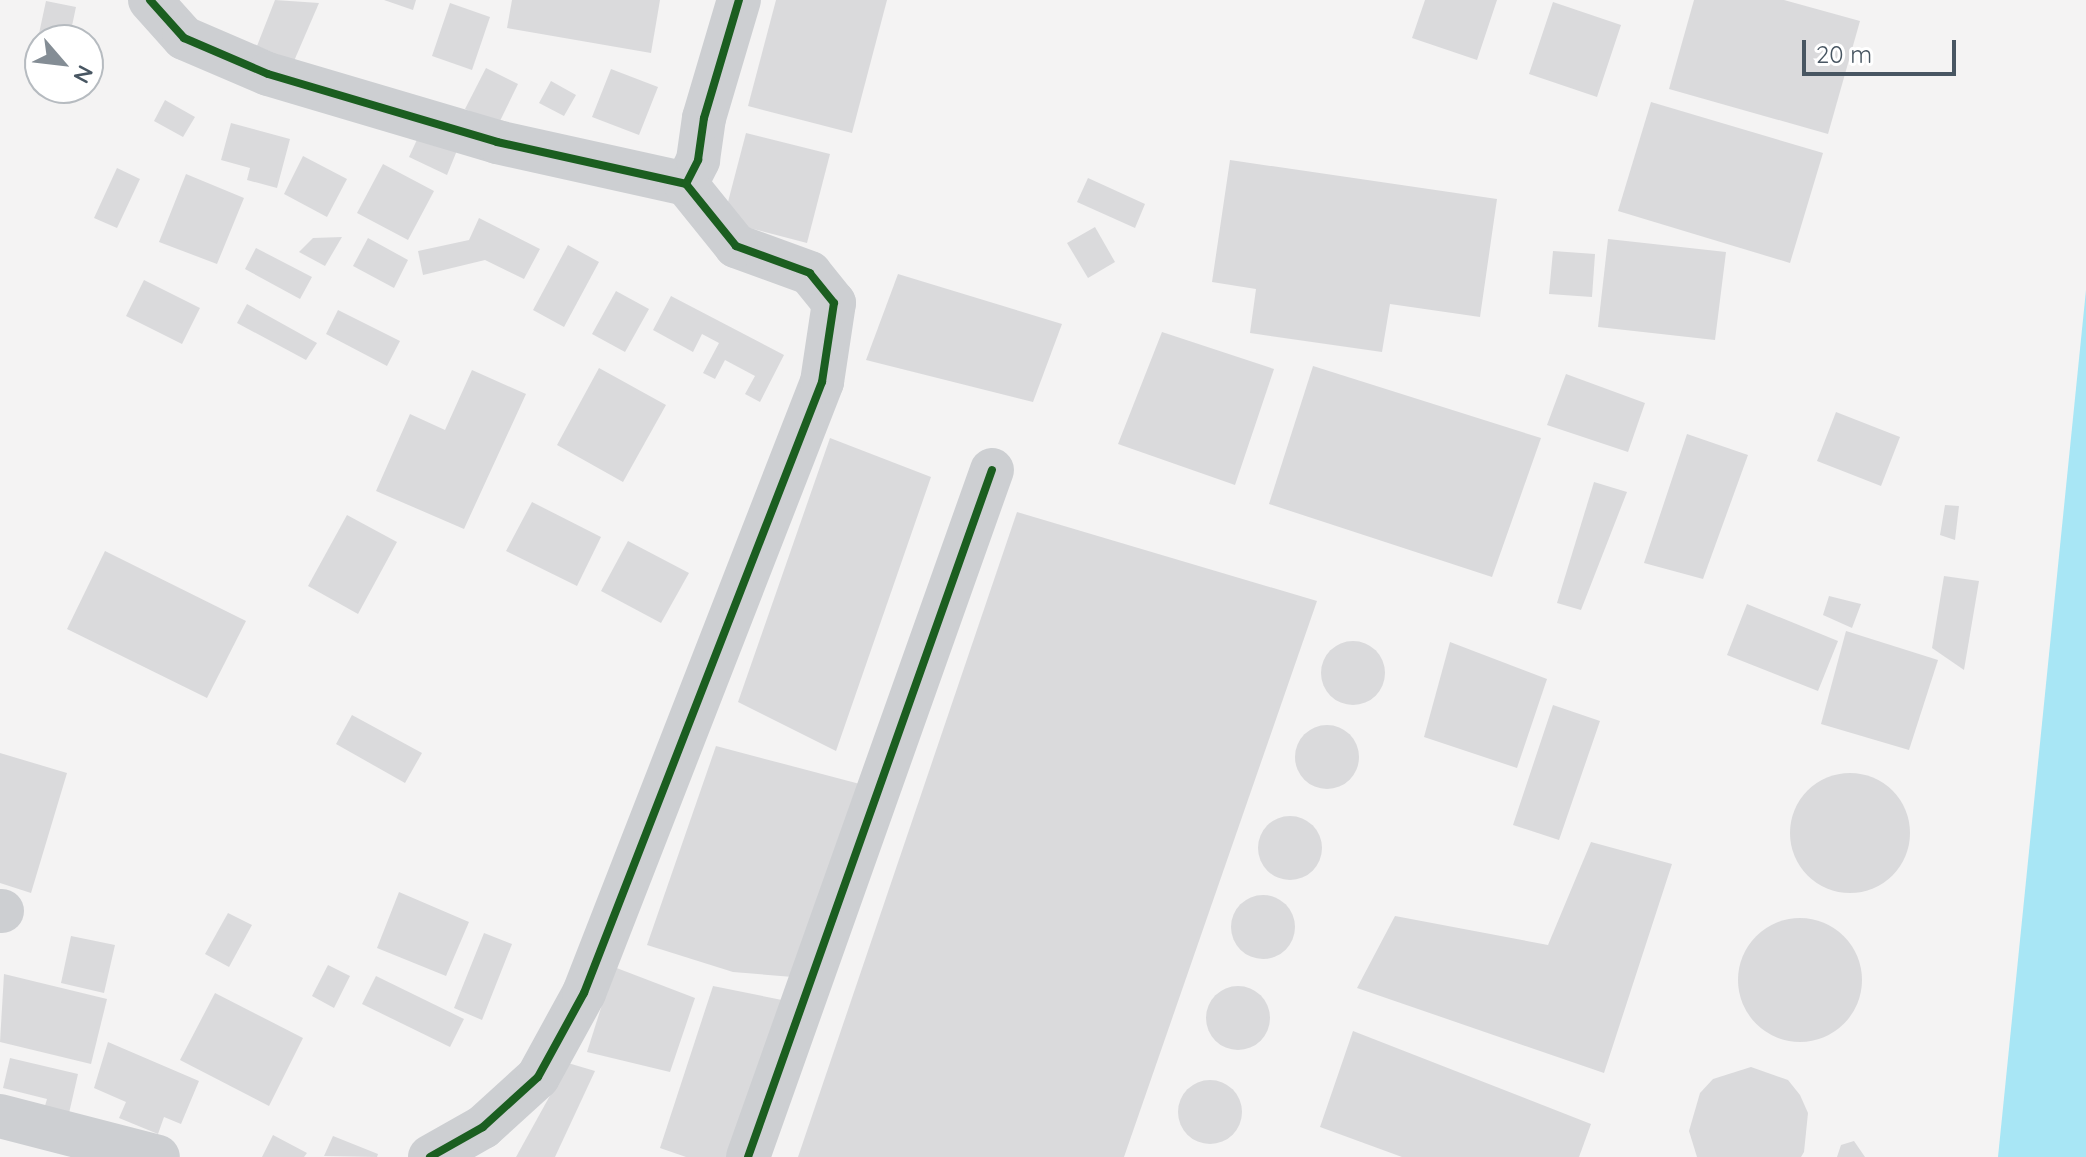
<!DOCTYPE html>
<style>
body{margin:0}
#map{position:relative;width:2086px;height:1157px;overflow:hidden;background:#f4f3f3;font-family:Quicksand,sans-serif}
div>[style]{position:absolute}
.water>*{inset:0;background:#a8e6f5}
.building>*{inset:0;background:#dadadc}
.round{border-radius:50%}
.minor>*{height:44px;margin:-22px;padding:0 22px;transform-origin:22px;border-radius:22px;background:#cdcfd2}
.cycleway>*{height:8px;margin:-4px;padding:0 4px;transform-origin:4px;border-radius:4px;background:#1b5e20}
span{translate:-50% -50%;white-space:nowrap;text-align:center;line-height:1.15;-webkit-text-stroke:6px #fff;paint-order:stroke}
.north{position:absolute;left:24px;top:24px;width:80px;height:80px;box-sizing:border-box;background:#fff;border:2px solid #b6bbc0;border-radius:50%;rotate:118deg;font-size:22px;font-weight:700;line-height:32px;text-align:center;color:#485662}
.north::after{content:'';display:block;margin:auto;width:28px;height:36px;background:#848d95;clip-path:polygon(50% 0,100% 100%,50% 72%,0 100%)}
.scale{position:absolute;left:1802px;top:40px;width:154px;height:36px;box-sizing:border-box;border:4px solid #485662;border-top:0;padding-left:10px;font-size:24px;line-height:28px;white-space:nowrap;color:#485662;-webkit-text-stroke:6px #fff;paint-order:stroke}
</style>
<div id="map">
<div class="water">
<i style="clip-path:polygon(2086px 290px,2086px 1157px,1998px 1157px)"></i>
</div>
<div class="building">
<i style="clip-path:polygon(275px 0,319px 3px,294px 61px,257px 46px)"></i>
<i style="clip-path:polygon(384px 0,416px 0,413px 10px)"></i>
<i style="clip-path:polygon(512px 0,660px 0,651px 53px,507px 28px)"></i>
<i style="clip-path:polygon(776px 0,887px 0,852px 133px,748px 106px)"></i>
<i style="clip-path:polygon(1425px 0,1497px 0,1477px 60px,1412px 38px)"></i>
<i style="clip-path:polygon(1694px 0,1784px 0,1860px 21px,1828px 134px,1669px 89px)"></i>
<i style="clip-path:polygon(46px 1px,76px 7px,69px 40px,40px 40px,40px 82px,29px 80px)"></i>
<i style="clip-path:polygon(1553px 2px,1621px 25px,1597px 97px,1529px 74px)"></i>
<i style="clip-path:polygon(450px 3px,490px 17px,472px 70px,432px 56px)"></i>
<i style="clip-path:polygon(486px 68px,518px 84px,498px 125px,465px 109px)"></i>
<i style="clip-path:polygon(611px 69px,658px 87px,639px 135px,592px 117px)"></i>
<i style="clip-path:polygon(551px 81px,576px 95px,564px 116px,539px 103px)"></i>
<i style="clip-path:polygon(165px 100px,195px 117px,183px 137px,154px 121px)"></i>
<i style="clip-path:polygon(1651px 102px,1823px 153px,1790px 263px,1618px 211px)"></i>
<i style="clip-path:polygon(231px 123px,290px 139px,277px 188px,247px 180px,250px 168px,221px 160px)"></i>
<i style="clip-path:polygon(421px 131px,458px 148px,447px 175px,409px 157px)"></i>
<i style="clip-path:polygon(746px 133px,830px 154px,807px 243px,723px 221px)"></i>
<i style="clip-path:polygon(303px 156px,347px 179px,327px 217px,284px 194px)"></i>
<i style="clip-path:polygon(1230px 160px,1497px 199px,1480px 317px,1390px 304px,1382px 352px,1250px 333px,1256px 289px,1212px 282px)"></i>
<i style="clip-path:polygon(383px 164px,434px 191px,408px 240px,357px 213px)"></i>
<i style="clip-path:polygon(117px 168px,140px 179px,117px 228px,94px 218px)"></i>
<i style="clip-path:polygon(186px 174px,244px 198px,217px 264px,159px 242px)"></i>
<i style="clip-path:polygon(1088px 178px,1145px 204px,1135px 228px,1077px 202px)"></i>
<i style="clip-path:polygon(479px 218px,540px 249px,524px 279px,485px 260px,423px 275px,418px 251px,469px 240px)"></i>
<i style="clip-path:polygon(1095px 227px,1115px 262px,1088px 278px,1067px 243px)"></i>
<i style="clip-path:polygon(342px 237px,325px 266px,299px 252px,313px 238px)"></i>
<i style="clip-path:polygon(368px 238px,408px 260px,394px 288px,353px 266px)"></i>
<i style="clip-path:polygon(1608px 239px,1726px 252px,1715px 340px,1598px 327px)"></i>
<i style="clip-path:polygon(568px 245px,599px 262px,564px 327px,533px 310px)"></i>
<i style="clip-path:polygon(256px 248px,312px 277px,300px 299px,245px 269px)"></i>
<i style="clip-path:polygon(1553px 251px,1595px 254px,1592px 297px,1549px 294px)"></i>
<i style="clip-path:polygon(898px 274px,1062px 324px,1033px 402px,866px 360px)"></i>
<i style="clip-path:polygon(144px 280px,200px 308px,182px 344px,126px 316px)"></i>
<i style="clip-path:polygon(616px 291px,649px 309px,625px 352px,592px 334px)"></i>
<i style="clip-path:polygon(671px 296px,784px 355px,760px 402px,745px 394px,755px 376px,725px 360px,715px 379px,703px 373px,719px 343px,702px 334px,693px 352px,653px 330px)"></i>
<i style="clip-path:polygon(247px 304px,317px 343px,306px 360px,237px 323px)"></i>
<i style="clip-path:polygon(338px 310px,400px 341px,387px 366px,326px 334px)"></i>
<i style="clip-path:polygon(1162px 332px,1274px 369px,1235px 485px,1118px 444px)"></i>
<i style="clip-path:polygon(1313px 366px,1541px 438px,1492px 577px,1269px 504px)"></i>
<i style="clip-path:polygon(599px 368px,666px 405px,623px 482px,557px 445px)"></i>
<i style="clip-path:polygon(472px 370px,526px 394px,464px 529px,376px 491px,410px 414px,445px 430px)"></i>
<i style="clip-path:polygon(1566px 374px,1645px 403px,1628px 452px,1547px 425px)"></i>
<i style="clip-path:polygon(1836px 412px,1900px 437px,1881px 486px,1817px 461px)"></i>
<i style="clip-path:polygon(1687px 434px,1748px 455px,1703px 579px,1644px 563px)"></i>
<i style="clip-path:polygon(830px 438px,931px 477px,836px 751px,738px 702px)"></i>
<i style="clip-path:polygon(1594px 482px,1627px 492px,1581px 610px,1557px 603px)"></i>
<i style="clip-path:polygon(532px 502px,601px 537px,577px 586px,506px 551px)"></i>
<i style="clip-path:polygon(1945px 505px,1959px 506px,1955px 540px,1940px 535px)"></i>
<i style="clip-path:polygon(1017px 512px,1317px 601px,1124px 1157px,798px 1157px)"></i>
<i style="clip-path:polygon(347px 515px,397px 542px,358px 614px,308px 586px)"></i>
<i style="clip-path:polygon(628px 541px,689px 573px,661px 623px,601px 591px)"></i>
<i style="clip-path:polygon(105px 551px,246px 621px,207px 698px,67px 629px)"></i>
<i style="clip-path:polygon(1944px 576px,1979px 581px,1964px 670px,1932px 648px)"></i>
<i style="clip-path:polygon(1829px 596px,1861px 604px,1852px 628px,1823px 615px)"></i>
<i style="clip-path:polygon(1747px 604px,1838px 641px,1818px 691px,1727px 655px)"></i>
<i style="clip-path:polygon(1846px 631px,1938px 660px,1909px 750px,1821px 724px)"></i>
<i class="round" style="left:1321px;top:641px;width:64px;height:64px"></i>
<i style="clip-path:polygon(1450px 642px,1547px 679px,1517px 768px,1424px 737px)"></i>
<i style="clip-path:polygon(1553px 705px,1600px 721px,1559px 840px,1513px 825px)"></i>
<i style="clip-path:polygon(352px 715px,422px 753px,405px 783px,336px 744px)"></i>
<i class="round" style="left:1295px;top:725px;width:64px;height:64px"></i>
<i style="clip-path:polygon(716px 746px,875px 788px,793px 977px,733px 972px,647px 945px)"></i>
<i style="clip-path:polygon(0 753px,67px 773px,31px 893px,0 883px)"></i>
<i class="round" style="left:1790px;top:773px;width:120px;height:120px"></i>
<i class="round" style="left:1258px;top:816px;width:64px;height:64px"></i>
<i style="clip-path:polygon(1591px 842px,1672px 864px,1604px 1073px,1357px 988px,1395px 916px,1548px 945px)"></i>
<i style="clip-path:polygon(399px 892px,469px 922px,446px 976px,377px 948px)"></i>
<i class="round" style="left:1231px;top:895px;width:64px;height:64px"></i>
<i style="clip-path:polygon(228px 913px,252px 925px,229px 967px,205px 954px)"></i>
<i class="round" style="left:1738px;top:918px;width:124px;height:124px"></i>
<i style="clip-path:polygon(484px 933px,512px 944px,482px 1020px,454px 1008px)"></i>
<i style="clip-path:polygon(71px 936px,115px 945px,104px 993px,61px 983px)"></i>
<i style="clip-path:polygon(328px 965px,350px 976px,334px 1008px,312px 996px)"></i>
<i style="clip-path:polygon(614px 967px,695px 998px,670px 1072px,587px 1052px)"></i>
<i style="clip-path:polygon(4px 974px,107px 999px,91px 1064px,0 1042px)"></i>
<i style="clip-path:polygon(376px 976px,464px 1019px,450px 1047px,362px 1004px)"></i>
<i style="clip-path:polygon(713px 986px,782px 1000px,729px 1157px,686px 1157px,660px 1148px)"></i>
<i class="round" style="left:1206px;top:986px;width:64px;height:64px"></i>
<i style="clip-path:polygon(215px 993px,303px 1038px,269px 1106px,180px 1060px)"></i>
<i style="clip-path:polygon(1353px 1031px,1591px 1124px,1579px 1157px,1402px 1157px,1320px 1127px)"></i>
<i style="clip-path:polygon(108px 1042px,199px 1081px,181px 1124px,164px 1117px,158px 1134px,119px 1118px,126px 1102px,94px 1088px)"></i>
<i style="clip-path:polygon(10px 1058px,78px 1074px,67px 1122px,42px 1116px,47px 1099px,3px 1088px)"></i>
<i style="clip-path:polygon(568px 1063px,595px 1071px,555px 1157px,516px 1157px)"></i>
<i style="clip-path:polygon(1751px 1067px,1788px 1080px,1800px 1095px,1808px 1113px,1804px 1152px,1801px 1157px,1697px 1157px,1689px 1131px,1700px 1093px,1713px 1079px)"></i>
<i class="round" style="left:1178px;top:1080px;width:64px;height:64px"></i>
<i style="clip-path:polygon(273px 1135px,307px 1153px,304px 1157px,262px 1157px)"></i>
<i style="clip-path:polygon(333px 1136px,378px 1154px,377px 1157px,324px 1156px)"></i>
<i style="clip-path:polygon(1854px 1141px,1865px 1157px,1837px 1157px,1841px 1145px)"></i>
</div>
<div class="minor">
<i style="left:150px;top:0;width:51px;rotate:48.2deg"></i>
<i style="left:184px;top:38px;width:91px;rotate:23.2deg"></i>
<i style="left:268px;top:74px;width:239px;rotate:16.5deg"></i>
<i style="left:497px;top:142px;width:194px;rotate:12.5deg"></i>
<i style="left:0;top:911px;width:2px"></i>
<i style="left:0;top:1116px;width:163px;rotate:14.5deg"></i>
<i style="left:430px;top:1157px;width:61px;rotate:-29.5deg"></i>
<i style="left:483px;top:1127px;width:74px;rotate:-42.3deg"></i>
<i style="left:538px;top:1077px;width:96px;rotate:-61.3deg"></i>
<i style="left:584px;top:993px;width:656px;rotate:-68.72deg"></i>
<i style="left:822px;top:382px;width:80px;rotate:-81.4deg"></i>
<i style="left:834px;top:303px;width:38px;rotate:-129deg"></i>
<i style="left:810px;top:273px;width:79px;rotate:-160deg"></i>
<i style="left:736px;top:246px;width:80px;rotate:-128.9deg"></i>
<i style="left:686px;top:184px;width:27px;rotate:-63deg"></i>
<i style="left:698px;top:160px;width:42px;rotate:-81.9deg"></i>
<i style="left:704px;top:118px;width:123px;rotate:-73.5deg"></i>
<i style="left:748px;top:1157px;width:729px;rotate:-70.45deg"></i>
</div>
<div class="cycleway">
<i style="left:150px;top:0;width:51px;rotate:48.2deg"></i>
<i style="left:184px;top:38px;width:91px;rotate:23.2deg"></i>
<i style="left:268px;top:74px;width:239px;rotate:16.5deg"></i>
<i style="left:497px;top:142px;width:194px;rotate:12.5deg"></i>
<i style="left:430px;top:1157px;width:61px;rotate:-29.5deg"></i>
<i style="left:483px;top:1127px;width:74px;rotate:-42.3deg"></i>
<i style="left:538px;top:1077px;width:96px;rotate:-61.3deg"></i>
<i style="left:584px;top:993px;width:656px;rotate:-68.72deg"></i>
<i style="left:822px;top:382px;width:80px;rotate:-81.4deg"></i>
<i style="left:834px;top:303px;width:38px;rotate:-129deg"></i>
<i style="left:810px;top:273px;width:79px;rotate:-160deg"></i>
<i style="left:736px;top:246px;width:80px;rotate:-128.9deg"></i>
<i style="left:686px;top:184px;width:27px;rotate:-63deg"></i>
<i style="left:698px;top:160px;width:42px;rotate:-81.9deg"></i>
<i style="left:704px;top:118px;width:123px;rotate:-73.5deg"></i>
<i style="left:748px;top:1157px;width:729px;rotate:-70.45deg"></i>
</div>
<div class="north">N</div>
<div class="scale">20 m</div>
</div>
